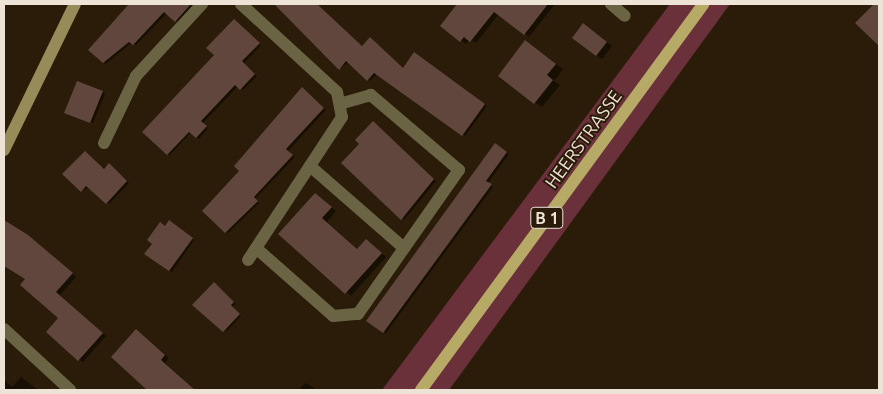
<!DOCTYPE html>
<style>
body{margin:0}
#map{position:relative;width:883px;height:394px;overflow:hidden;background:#2b1c09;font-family:Ubuntu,sans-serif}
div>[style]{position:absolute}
.green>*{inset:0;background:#6a313b}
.shadow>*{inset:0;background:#0007}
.building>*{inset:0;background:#60463d}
.street>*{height:12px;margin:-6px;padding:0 6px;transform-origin:6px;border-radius:6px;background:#6a6445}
.secondary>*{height:12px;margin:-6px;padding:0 6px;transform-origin:6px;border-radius:6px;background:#968b59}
.primary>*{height:12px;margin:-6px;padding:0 6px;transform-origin:6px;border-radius:6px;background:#b7aa67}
span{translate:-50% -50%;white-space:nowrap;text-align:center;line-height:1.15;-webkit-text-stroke:4px #2b1c09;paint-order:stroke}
.shield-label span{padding:1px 4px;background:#2b1c09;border:1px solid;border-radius:4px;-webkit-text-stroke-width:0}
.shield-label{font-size:16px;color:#eee3d7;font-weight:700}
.street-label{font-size:18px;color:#eee3d7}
.frame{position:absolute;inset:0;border:5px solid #eee3d7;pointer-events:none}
</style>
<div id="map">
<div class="green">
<i style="clip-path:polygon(670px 4px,730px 4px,449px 390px,382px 390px)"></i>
</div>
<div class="shadow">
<i style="clip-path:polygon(131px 4px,138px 7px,141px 4px,194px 5px,178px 22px,167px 13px,136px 45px,132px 42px,106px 64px,90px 49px)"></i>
<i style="clip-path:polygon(274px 4px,316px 4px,362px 47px,404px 69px,417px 55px,487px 106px,465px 136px,377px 74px,370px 81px,349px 62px,339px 69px)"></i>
<i style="clip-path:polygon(459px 4px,521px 5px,555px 4px,529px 37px,499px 14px,476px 43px,469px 39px,466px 44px,442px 26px)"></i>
<i style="clip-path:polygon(236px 22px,261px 45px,244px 63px,257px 76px,243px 90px,238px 86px,203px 123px,208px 128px,199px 139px,191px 132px,170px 155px,168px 154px,216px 55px)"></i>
<i style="clip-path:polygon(589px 28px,612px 46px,602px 59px,596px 55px)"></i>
<i style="clip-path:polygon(526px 42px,563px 69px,554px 81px,560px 85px,542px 107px,535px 103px)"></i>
<i style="clip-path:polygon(305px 90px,326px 110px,288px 151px,295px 157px,255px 199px,259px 203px,228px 233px,226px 232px,241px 171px)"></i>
<i style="clip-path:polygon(102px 92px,105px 94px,93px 123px,68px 114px)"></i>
<i style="clip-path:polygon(375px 124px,436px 181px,404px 220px,361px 144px)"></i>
<i style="clip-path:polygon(498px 146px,509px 154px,488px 183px,493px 187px,386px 333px,368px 320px)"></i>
<i style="clip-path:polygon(111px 166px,129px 183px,109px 204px,89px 187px,81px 191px,64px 174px)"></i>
<i style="clip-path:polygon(316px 194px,336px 211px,327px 222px,358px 250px,366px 241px,386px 257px,351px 296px,280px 233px)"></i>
<i style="clip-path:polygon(7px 223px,32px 239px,76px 277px,60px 295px,106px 336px,83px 362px,79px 360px,60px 318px,26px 279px,4px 265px,4px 228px)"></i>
<i style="clip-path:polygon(171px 223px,194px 240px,172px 272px,169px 270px)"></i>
<i style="clip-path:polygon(216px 285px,236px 304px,232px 307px,241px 316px,226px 332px)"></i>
<i style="clip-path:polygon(137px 331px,169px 358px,165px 363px,195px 390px,149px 390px,113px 357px)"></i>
<i style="clip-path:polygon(21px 377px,38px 390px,4px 390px,4px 380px,12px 387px)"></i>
<i style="clip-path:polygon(305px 383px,311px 386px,316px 390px,299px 390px)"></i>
</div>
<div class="building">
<i style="clip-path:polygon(129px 4px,191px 4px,175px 22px,164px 12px,133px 45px,129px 42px,103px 63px,88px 50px)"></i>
<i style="clip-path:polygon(274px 4px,317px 4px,362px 46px,370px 37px,403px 68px,414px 52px,485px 104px,462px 136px,374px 73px,367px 81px,346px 61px,339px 70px)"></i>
<i style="clip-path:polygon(457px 4px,548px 4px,524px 35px,494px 12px,470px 42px,464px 37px,460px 42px,440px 26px)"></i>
<i style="clip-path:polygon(874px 4px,879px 4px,879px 46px,855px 23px)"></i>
<i style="clip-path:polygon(234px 19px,260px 43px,242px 61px,255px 74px,240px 90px,235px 85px,201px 121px,207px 126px,196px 138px,189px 132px,167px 155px,142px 132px,214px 55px,206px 48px)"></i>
<i style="clip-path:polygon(583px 23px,607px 42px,596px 56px,572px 38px)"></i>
<i style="clip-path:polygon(525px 40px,556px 64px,547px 75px,553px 80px,534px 104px,498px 76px)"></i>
<i style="clip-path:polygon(77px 81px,103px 91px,90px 123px,64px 113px)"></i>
<i style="clip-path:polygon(302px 87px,324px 108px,286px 149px,293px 155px,254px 197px,258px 201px,225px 233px,202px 211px,239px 171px,234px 166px)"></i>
<i style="clip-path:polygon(373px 121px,434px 179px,401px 220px,341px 163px,359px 144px,355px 140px)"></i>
<i style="clip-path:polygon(495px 143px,507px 152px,486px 181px,492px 184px,383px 333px,366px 321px)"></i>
<i style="clip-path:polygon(85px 151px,104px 169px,109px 163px,127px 181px,106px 204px,86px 186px,81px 192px,62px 174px)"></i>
<i style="clip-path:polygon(315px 193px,332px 207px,322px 218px,340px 234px,357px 249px,366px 239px,382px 253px,345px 294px,278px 234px)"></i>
<i style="clip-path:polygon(4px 220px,28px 235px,73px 273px,56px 292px,103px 333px,78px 361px,46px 332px,58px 318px,20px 285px,25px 279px,4px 266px)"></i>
<i style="clip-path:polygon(169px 220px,193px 238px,169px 271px,144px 254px,152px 244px,147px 240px,160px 222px,165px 226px)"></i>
<i style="clip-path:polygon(214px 282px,234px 302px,231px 305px,240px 314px,223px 332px,192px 305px)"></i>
<i style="clip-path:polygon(136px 329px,165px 355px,161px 360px,195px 390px,147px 390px,111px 357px)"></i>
</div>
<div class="street">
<i style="left:241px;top:4px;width:130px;rotate:42.5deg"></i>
<i style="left:337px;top:92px;width:25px;rotate:79deg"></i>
<i style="left:342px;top:117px;width:171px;rotate:123.3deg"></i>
<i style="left:611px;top:4px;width:18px;rotate:41deg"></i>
<i style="left:104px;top:143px;width:74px;rotate:-64.5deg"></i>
<i style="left:136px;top:76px;width:98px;rotate:-47.5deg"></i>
<i style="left:310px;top:166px;width:125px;rotate:41.1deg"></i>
<i style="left:256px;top:248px;width:103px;rotate:41.4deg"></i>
<i style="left:333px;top:316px;width:25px;rotate:-5deg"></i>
<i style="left:358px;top:314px;width:176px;rotate:-55deg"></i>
<i style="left:459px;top:170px;width:116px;rotate:-139.6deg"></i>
<i style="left:371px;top:95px;width:32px;rotate:164deg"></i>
<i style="left:4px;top:329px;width:90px;rotate:42.7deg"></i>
</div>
<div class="secondary">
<i style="left:4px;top:150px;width:162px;rotate:-64.1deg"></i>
</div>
<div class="primary">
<i style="left:421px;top:390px;width:478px;rotate:-53.8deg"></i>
</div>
<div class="shield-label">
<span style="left:547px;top:218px">B 1</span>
</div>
<div class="street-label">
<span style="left:583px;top:139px;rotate:-54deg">HEERSTRASSE</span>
</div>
<div class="frame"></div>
</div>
